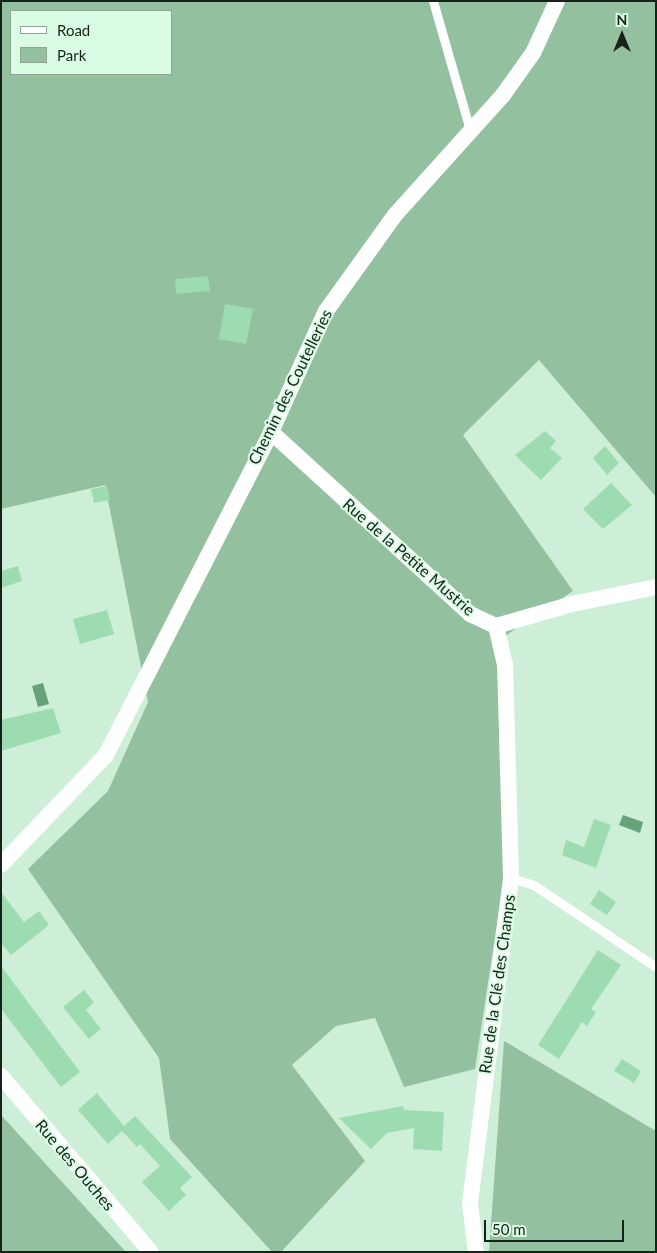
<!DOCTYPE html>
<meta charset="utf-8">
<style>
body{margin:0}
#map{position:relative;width:657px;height:1253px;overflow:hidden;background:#ceefd7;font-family:Lato,sans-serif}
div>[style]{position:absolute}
.green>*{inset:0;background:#93c1a0}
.water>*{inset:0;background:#66a379}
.building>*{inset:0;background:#9ddcb0}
.lane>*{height:9px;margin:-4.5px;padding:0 4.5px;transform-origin:4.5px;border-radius:4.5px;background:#fff}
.street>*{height:16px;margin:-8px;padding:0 8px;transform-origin:8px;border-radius:8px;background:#fff}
span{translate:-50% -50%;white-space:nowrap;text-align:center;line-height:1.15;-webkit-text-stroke:4px #dbfce4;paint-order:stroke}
.street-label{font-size:16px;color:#17231a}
.frame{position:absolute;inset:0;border:2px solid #17231a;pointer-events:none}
.legend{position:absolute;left:10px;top:10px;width:162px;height:65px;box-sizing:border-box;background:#dbfce4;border:1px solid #8da593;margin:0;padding:6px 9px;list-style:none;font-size:15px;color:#17231a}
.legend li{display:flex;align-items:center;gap:10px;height:25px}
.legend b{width:25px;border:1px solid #8da593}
.north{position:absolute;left:597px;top:10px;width:50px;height:50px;-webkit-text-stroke:4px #dbfce4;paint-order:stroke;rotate:0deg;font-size:14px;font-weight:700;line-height:20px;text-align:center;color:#17231a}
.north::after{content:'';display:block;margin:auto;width:18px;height:22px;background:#17231a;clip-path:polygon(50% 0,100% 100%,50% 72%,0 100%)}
.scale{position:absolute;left:484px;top:1220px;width:140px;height:22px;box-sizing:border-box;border:2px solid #17231a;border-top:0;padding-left:6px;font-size:15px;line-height:18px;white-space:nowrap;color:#17231a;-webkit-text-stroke:4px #dbfce4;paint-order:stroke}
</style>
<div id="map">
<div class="green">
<i style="clip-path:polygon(evenodd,1px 1px,656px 1px,656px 497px,539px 360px,463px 435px,573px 591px,499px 640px,506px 864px,475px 1069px,404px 1087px,375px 1018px,336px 1026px,292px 1065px,365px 1161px,281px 1252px,272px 1252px,170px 1139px,159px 1058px,28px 869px,108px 791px,148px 702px,105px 485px,1px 509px,1px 1px,11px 11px,171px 11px,171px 74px,11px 74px,11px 11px)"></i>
<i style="clip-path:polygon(504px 1041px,656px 1131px,656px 1252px,489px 1252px)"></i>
<i style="clip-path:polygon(1px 1115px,126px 1252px,1px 1252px)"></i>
</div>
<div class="water">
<i style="clip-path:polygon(43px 683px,49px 704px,38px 707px,32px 686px)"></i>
<i style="clip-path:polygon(623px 815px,643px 822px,640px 833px,619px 825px)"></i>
</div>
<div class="building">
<i style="clip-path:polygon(208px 276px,210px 291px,176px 294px,175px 279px)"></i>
<i style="clip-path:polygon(225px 304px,253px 309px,246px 344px,219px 339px)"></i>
<i style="clip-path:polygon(545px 431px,556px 441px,550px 448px,562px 458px,541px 480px,515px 455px)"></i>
<i style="clip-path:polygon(605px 446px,619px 463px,607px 475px,593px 458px)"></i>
<i style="clip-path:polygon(611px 483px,632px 505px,603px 529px,583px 509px)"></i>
<i style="clip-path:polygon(107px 486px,110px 500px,94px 503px,91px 489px)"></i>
<i style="clip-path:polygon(18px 566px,22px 581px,1px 588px,1px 571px)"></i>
<i style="clip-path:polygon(107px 610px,114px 634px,80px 644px,73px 619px)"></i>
<i style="clip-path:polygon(53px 708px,61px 733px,1px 751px,1px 720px)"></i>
<i style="clip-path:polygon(594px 819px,611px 825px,596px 868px,562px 855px,566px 840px,584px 847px)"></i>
<i style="clip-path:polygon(599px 890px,616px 902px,607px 915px,590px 904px)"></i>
<i style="clip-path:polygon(1px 892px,24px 922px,39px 911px,49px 925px,11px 955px,1px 943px)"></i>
<i style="clip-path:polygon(598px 950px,621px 965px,591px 1009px,596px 1012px,587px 1026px,582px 1022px,559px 1059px,538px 1045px)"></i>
<i style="clip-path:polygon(1px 966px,80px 1072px,61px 1087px,1px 1009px)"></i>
<i style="clip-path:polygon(84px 990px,94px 1002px,86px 1010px,101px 1029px,89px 1039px,63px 1007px)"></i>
<i style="clip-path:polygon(622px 1059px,641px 1071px,634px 1083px,614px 1071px)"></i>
<i style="clip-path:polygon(97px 1093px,124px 1126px,135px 1116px,192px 1177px,180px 1188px,186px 1195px,169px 1211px,142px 1182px,160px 1166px,140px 1144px,137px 1147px,122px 1131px,108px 1144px,78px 1110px)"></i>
<i style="clip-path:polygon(403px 1106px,404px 1110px,444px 1112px,442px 1151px,413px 1149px,414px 1128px,387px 1133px,371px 1149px,339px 1118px)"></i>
</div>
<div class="lane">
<i style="left:433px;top:1px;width:134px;rotate:74deg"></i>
<i style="left:511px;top:878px;width:24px;rotate:17deg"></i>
<i style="left:534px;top:885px;width:147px;rotate:33.9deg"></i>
</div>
<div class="street">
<i style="left:271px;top:432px;width:270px;rotate:42.4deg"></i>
<i style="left:470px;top:614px;width:29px;rotate:25deg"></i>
<i style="left:496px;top:626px;width:79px;rotate:-16.1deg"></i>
<i style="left:572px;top:604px;width:86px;rotate:-11.4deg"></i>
<i style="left:1px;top:865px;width:152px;rotate:-46.3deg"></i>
<i style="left:106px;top:755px;width:363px;rotate:-62.9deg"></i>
<i style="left:271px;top:432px;width:133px;rotate:-65.6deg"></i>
<i style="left:326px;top:311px;width:118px;rotate:-54.3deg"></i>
<i style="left:395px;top:215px;width:161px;rotate:-48deg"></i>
<i style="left:503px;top:95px;width:52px;rotate:-54.5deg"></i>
<i style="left:533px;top:53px;width:57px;rotate:-65.2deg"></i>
<i style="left:1px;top:1076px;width:231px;rotate:49.6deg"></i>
<i style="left:476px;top:1252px;width:49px;rotate:-97deg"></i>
<i style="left:470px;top:1203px;width:328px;rotate:-82.8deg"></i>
<i style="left:511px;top:878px;width:213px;rotate:-91.6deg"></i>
<i style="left:505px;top:665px;width:40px;rotate:-103deg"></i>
</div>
<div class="street-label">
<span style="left:290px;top:387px;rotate:-64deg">Chemin des Coutelleries</span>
<span style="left:409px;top:557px;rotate:41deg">Rue de la Petite Mustrie</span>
<span style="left:497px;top:984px;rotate:-82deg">Rue de la Clé des Champs</span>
<span style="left:75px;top:1165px;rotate:50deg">Rue des Ouches</span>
</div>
<div class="frame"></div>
<ul class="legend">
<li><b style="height:6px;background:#fff"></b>Road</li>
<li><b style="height:14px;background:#93c1a0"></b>Park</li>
</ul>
<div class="north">N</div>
<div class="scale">50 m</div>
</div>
